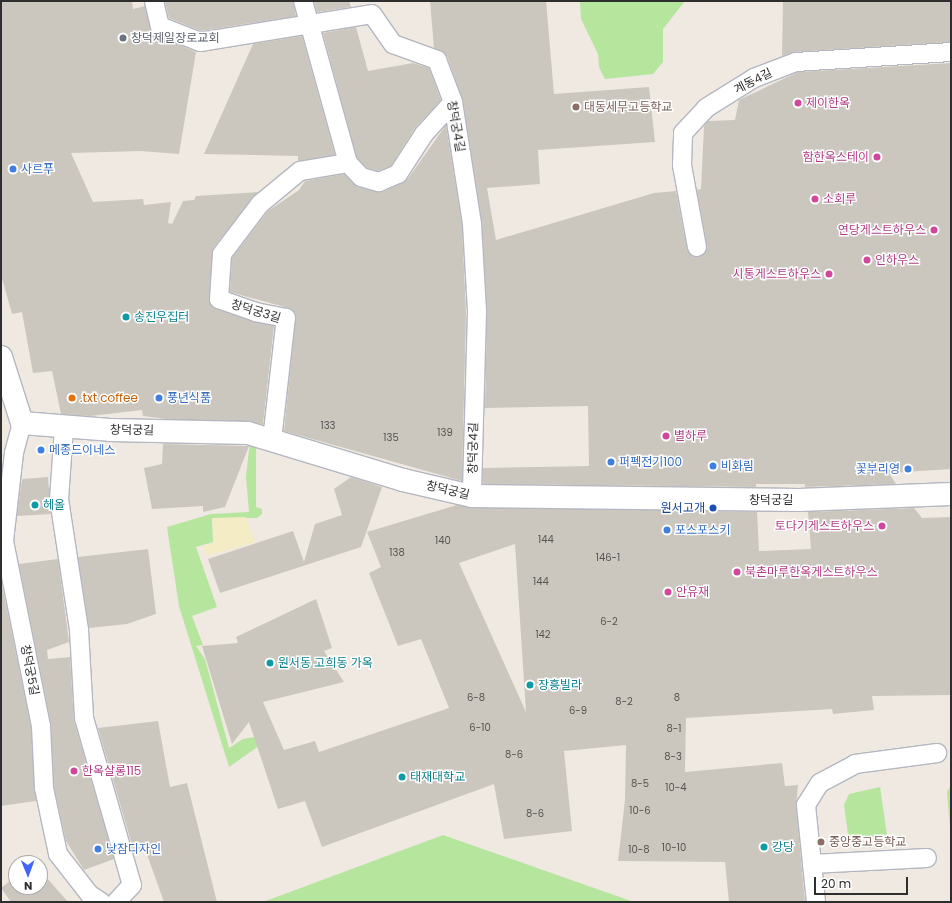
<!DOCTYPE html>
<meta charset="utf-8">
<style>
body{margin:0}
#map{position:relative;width:952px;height:903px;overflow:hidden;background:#efe9e1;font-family:Poppins,"Noto Sans KR",sans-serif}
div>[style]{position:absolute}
.green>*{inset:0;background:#b6e59e}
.sand>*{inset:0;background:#f3ecc5}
.building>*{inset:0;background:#cbc7bf}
.roads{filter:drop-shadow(1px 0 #b4b7c1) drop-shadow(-1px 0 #b4b7c1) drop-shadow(0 1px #b4b7c1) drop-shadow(0 -1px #b4b7c1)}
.lane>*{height:18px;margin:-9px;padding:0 9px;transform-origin:9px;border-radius:9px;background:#fff}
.secondary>*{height:22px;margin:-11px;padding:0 11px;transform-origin:11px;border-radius:11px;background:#fff}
.dots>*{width:11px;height:11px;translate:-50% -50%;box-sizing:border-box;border:2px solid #fff;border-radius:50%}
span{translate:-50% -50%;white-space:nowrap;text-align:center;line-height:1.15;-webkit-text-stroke:3px #fff;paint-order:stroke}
.number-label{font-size:10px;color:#555452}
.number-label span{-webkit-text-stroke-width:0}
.worship-label{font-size:12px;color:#5b616d}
.left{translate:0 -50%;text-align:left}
.street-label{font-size:12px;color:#2e2e2e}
.hotel-label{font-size:12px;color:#b23c85}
.right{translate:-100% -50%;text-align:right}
.education-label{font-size:12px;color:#785e54}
.shop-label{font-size:12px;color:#366cbe}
.culture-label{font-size:12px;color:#0d838f}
.food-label{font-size:12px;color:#c56008}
.transit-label{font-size:12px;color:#164399}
.frame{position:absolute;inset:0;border:2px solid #2e2e2e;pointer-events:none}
.north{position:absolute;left:8px;top:855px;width:40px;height:40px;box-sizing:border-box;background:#fff;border:1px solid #ababab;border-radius:50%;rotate:179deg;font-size:11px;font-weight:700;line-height:16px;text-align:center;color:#2e2e2e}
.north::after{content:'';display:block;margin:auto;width:14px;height:18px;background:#4264fb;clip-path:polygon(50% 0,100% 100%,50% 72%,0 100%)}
.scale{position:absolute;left:814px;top:877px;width:94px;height:18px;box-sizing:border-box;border:2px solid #2e2e2e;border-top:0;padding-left:5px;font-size:12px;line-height:14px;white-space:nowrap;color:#2e2e2e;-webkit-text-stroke:3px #fff;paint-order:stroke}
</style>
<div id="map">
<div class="green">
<i style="clip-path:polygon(580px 1px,685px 1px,663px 29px,663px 62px,653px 74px,605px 79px,599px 67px,598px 54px,581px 19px)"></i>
<i style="clip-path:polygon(250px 441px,256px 443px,256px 507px,262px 509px,262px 514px,257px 518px,212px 518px,213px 542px,196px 547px,217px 607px,192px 616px,203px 645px,196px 646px,205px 659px,229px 748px,243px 739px,277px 733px,229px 767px,179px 606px,167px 527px,211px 514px,249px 512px,246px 477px)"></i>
<i style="clip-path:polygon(951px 785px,951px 840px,947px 792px)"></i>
<i style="clip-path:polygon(880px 787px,887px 835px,849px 841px,844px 805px,849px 794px)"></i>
<i style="clip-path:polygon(443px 835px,634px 902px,263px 902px)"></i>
</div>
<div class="sand">
<i style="clip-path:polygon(246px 517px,255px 542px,207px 556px,202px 546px,214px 543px,212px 518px)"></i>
</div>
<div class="building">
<i style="clip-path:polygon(1px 1px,132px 1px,133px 9px,145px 6px,152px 33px,196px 52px,179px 154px,140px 151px,71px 153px,93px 202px,143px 199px,144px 205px,171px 202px,168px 223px,172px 224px,183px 201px,194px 200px,196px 196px,258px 192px,213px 248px,209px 298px,216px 309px,274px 326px,263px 424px,165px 419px,143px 416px,142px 410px,90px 416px,61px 414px,52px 371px,33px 373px,22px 312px,12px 314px,1px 275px)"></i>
<i style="clip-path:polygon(169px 1px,293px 1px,296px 16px,201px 31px,169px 18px,165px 2px)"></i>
<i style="clip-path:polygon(314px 1px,349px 1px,351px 7px,317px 12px)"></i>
<i style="clip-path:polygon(430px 1px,546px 1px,554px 94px,649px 87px,655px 142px,538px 150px,540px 184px,487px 188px,496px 240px,654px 193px,676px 191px,687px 249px,693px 257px,699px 257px,707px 246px,697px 190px,701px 189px,704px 126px,708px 121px,735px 120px,739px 100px,798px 72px,951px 63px,951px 469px,889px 473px,896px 484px,805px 487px,805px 484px,756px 484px,756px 487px,483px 484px,483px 468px,589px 466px,588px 406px,485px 408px,487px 311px,482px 222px,463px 100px,447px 56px,434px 48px)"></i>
<i style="clip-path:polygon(783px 1px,951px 1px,951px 42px,795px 52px,782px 56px)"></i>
<i style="clip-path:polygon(356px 27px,368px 71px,413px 63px,429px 68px,441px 100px,415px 128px,391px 166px,378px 171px,367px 168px,357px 158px,323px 33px)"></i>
<i style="clip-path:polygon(302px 36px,335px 155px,298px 161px,298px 156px,204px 154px,253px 44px)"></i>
<i style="clip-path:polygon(446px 125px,462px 225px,466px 312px,462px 481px,284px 431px,296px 314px,288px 308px,230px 292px,232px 258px,268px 211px,299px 190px,305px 181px,344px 174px,358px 187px,383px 192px,407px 180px)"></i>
<i style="clip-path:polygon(163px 444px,249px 446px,225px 507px,203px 512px,203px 506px,152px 509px,144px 468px,162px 464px)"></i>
<i style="clip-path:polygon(48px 477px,51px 514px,17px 516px,22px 479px)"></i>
<i style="clip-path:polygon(351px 477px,382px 487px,361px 547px,220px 593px,208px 559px,293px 531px,304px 562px,315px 524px,342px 515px,334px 489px)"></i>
<i style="clip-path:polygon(evenodd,457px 505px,757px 512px,759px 551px,811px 549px,808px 512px,914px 508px,922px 518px,951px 517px,951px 695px,872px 696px,874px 710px,833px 714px,832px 709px,686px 718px,685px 772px,782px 763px,785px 786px,798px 785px,796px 806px,805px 902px,729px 902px,725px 862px,618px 861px,625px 800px,626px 745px,564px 751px,572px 831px,504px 839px,494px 784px,322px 847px,305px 801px,278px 809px,249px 722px,232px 744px,202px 646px,238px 643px,236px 637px,316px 599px,332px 648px,324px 651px,344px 682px,263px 702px,284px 750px,315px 741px,319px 752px,449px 708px,421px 639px,398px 646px,369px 573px,381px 567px,367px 532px,457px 505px,515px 544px,526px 712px,459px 563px,515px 544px)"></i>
<i style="clip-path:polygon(148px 549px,156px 614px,127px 624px,89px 628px,78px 557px)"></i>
<i style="clip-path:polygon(58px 559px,69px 642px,47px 650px,48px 659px,70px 657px,74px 721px,114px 859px,84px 870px,66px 841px,54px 787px,51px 724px,19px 564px)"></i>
<i style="clip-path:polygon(1px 580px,31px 727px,36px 801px,1px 806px)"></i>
<i style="clip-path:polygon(158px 721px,170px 787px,187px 783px,217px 902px,164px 902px,145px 849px,134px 852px,98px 728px)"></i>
<i style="clip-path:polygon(40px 870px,68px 902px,11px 902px,1px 888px,16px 876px,16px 887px,40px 887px)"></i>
</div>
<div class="roads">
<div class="lane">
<i style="left:154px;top:1px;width:26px;rotate:77deg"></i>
<i style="left:160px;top:26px;width:43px;rotate:21.8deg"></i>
<i style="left:200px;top:42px;width:174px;rotate:-9.2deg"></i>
<i style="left:372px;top:14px;width:37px;rotate:55deg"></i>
<i style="left:393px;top:44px;width:47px;rotate:20deg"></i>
<i style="left:437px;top:60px;width:45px;rotate:69.1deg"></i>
<i style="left:453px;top:102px;width:123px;rotate:81.1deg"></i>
<i style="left:472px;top:224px;width:88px;rotate:86.7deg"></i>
<i style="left:477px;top:312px;width:184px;rotate:91.6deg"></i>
<i style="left:348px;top:163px;width:19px;rotate:47deg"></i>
<i style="left:361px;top:177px;width:19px;rotate:16deg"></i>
<i style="left:379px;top:182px;width:21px;rotate:-23deg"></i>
<i style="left:398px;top:174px;width:48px;rotate:-57deg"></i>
<i style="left:424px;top:134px;width:43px;rotate:-47.8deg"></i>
<i style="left:697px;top:247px;width:83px;rotate:-100.4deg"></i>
<i style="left:682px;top:165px;width:32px;rotate:-88deg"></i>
<i style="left:683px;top:133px;width:34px;rotate:-47deg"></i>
<i style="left:706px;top:108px;width:57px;rotate:-32deg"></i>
<i style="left:754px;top:78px;width:45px;rotate:-20.9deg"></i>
<i style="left:796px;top:62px;width:155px;rotate:-3.7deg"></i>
<i style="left:22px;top:423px;width:31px;rotate:105deg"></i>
<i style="left:14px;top:453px;width:89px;rotate:96.5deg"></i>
<i style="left:4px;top:541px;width:189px;rotate:78.7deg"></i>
<i style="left:41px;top:726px;width:62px;rotate:87.2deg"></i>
<i style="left:44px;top:788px;width:67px;rotate:78deg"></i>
<i style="left:58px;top:854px;width:52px;rotate:52deg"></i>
<i style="left:90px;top:895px;width:13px;rotate:32deg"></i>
<i style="left:64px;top:428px;width:71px;rotate:94deg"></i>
<i style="left:59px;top:499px;width:133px;rotate:81.3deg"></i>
<i style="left:79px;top:630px;width:88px;rotate:86.7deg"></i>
<i style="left:84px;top:718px;width:174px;rotate:74deg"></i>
<i style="left:132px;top:885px;width:23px;rotate:133deg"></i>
<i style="left:272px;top:440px;width:123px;rotate:-83.5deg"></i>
<i style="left:286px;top:318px;width:31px;rotate:-169deg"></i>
<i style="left:256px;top:312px;width:39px;rotate:-161deg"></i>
<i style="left:219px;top:299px;width:45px;rotate:-86.2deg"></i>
<i style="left:222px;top:254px;width:63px;rotate:-52.8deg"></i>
<i style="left:260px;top:204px;width:52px;rotate:-39.5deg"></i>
<i style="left:300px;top:171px;width:49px;rotate:-9.5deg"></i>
<i style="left:348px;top:163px;width:168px;rotate:-105.5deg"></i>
<i style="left:812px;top:864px;width:115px;rotate:-3deg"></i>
<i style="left:816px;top:902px;width:98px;rotate:-95.9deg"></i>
<i style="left:806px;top:805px;width:26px;rotate:-58deg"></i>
<i style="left:820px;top:783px;width:40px;rotate:-28deg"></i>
<i style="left:855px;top:764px;width:83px;rotate:-7.6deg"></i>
</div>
<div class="secondary">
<i style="left:1px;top:357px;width:69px;rotate:72.3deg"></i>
<i style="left:22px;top:423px;width:88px;rotate:4.5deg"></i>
<i style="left:110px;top:430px;width:138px;rotate:1.2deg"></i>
<i style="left:248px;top:433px;width:162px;rotate:16.9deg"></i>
<i style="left:403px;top:480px;width:71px;rotate:13.1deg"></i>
<i style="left:472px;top:496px;width:327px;rotate:0.7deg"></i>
<i style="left:799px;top:500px;width:152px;rotate:-2.3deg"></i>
</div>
</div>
<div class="dots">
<i style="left:123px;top:38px;background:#6b7280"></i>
<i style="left:798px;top:103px;background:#d1479c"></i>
<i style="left:576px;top:107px;background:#8d6e63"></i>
<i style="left:877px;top:157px;background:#d1479c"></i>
<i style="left:13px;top:169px;background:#3f7fe0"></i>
<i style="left:815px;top:199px;background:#d1479c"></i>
<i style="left:934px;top:230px;background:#d1479c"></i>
<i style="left:867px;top:260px;background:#d1479c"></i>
<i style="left:829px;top:274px;background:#d1479c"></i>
<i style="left:126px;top:317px;background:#0f9aa8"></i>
<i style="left:72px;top:398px;background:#e8710a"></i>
<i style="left:159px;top:398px;background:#3f7fe0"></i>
<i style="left:666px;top:436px;background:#d1479c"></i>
<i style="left:41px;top:450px;background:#3f7fe0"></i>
<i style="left:611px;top:462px;background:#3f7fe0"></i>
<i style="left:713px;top:466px;background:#3f7fe0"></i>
<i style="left:908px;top:469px;background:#3f7fe0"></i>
<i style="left:35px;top:505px;background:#0f9aa8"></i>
<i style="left:713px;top:508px;background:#1a4fb4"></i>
<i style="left:882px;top:526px;background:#d1479c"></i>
<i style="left:667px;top:530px;background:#3f7fe0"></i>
<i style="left:737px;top:572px;background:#d1479c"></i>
<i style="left:668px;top:592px;background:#d1479c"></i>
<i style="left:270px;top:663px;background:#0f9aa8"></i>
<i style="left:530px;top:685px;background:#0f9aa8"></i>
<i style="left:74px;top:771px;background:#d1479c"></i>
<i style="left:402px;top:777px;background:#0f9aa8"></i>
<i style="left:821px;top:842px;background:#8d6e63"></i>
<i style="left:764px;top:847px;background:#0f9aa8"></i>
<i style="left:98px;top:849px;background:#3f7fe0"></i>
</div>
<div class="number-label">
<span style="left:328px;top:426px">133</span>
<span style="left:445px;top:433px">139</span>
<span style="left:391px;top:438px">135</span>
<span style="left:546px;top:540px">144</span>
<span style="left:443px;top:541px">140</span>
<span style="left:397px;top:553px">138</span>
<span style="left:608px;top:558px">146-1</span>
<span style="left:541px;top:582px">144</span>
<span style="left:609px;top:622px">6-2</span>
<span style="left:543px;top:635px">142</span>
<span style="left:476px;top:698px">6-8</span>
<span style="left:677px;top:698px">8</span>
<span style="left:624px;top:702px">8-2</span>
<span style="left:578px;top:711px">6-9</span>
<span style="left:480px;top:728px">6-10</span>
<span style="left:674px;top:729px">8-1</span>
<span style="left:514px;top:755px">8-6</span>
<span style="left:673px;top:757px">8-3</span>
<span style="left:640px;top:784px">8-5</span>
<span style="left:676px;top:788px">10-4</span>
<span style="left:640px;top:811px">10-6</span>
<span style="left:535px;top:814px">8-6</span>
<span style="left:674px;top:848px">10-10</span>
<span style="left:639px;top:850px">10-8</span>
</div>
<div class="worship-label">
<span class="left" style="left:131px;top:38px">창덕제일장로교회</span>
</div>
<div class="street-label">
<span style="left:753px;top:81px;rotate:-27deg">계동4길</span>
<span style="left:456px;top:126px;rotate:80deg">창덕궁4길</span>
<span style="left:256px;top:311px;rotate:17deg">창덕궁3길</span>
<span style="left:132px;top:430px;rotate:1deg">창덕궁길</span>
<span style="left:473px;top:448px;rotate:-89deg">창덕궁4길</span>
<span style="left:448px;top:490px;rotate:13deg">창덕궁길</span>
<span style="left:771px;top:500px">창덕궁길</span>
<span style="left:30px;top:670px;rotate:79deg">창덕궁5길</span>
</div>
<div class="hotel-label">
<span class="left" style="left:806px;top:103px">제이한옥</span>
<span class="right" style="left:869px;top:157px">함한옥스테이</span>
<span class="left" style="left:823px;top:199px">소회루</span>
<span class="right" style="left:926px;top:230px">연당게스트하우스</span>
<span class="left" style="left:875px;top:260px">인하우스</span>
<span class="right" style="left:821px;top:274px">시통게스트하우스</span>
<span class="left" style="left:674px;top:436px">별하루</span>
<span class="right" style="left:874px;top:526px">토다기게스트하우스</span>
<span class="left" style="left:745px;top:572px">북촌마루한옥게스트하우스</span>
<span class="left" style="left:676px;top:592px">안유재</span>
<span class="left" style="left:82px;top:771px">한옥살롱115</span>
</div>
<div class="education-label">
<span class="left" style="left:584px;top:107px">대동세무고등학교</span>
<span class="left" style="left:829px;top:842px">중앙중고등학교</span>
</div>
<div class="shop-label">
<span class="left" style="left:21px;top:169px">사르푸</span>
<span class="left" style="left:167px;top:398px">풍년식품</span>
<span class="left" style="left:49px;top:450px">메종드이네스</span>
<span class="left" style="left:619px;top:462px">퍼펙전기100</span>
<span class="left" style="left:721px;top:466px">비화림</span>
<span class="right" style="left:900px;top:469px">꽃부리영</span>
<span class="left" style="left:675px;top:530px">포스포스키</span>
<span class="left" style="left:106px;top:849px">낮잠디자인</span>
</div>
<div class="culture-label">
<span class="left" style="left:134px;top:317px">송진우집터</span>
<span class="left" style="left:43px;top:505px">헤올</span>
<span class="left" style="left:278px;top:663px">원서동 고희동 가옥</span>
<span class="left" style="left:538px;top:685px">장흥빌라</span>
<span class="left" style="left:410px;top:777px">태재대학교</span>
<span class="left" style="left:772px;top:847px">강당</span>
</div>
<div class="food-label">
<span class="left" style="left:80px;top:398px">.txt coffee</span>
</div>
<div class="transit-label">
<span class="right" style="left:705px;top:508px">원서고개</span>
</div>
<div class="frame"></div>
<div class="north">N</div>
<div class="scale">20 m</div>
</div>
